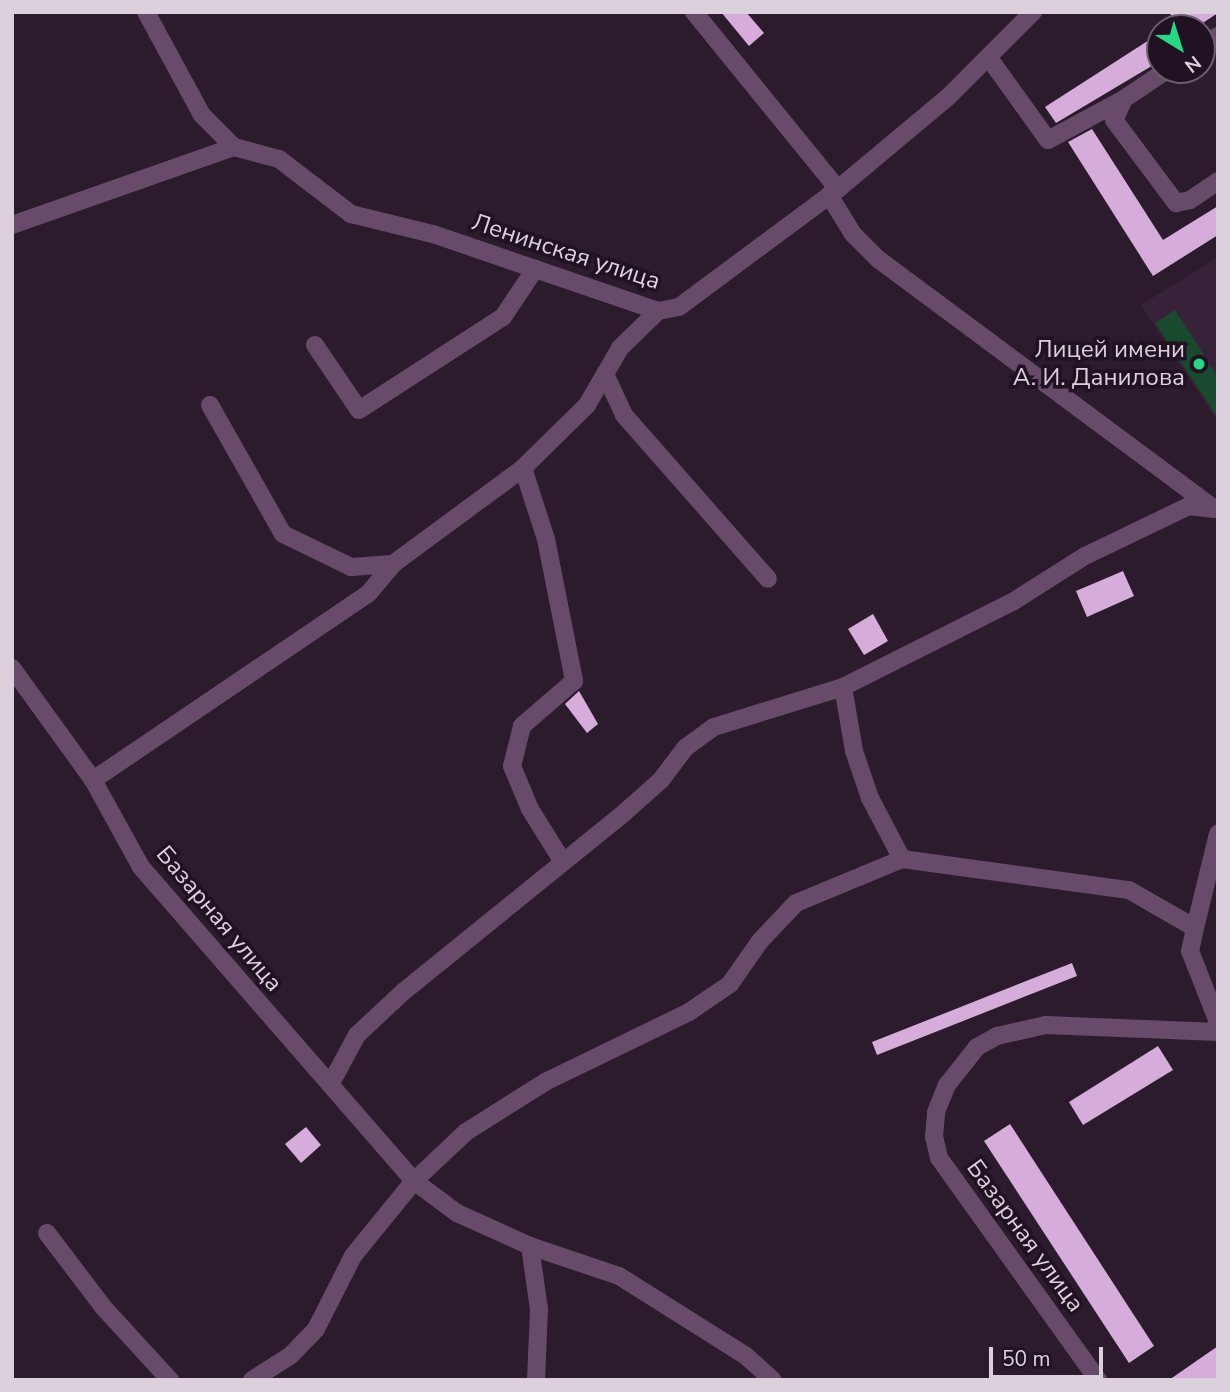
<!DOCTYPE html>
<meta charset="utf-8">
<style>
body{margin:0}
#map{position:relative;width:1230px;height:1392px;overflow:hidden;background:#2b1b2d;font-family:"Nunito Sans",sans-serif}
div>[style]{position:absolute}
.built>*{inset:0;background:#372239}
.green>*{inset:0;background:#194a2f}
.building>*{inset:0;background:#d6adda}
.minor>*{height:18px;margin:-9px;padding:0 9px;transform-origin:9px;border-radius:9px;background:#684b6a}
.dots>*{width:19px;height:19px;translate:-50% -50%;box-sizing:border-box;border:4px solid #211223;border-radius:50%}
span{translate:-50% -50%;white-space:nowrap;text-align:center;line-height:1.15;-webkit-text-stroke:7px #211223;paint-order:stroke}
.street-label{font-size:24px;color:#dbd0dc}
.poi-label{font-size:24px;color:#dbd0dc}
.right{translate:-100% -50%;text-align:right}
.frame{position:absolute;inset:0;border:14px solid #dbd0dc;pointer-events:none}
.north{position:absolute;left:1146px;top:14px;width:70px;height:70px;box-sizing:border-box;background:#211223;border:2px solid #6b5e6d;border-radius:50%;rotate:142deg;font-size:19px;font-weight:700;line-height:28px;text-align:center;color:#dbd0dc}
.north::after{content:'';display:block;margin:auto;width:24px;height:32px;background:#28d885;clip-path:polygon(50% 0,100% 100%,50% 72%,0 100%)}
.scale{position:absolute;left:989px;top:1347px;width:114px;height:32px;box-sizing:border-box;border:4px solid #dbd0dc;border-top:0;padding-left:9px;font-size:21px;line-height:24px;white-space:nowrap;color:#dbd0dc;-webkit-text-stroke:5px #211223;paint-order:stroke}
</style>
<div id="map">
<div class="built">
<i style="clip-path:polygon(1218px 257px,1218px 422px,1141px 305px)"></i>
</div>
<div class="green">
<i style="clip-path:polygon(1175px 310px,1218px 377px,1218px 418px,1155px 323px)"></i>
</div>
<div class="building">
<i style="clip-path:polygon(721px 12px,746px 12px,764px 33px,749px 46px)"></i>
<i style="clip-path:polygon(1169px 12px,1218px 12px,1218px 13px,1195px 28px,1179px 28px)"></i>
<i style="clip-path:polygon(1160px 33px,1160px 61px,1056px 123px,1045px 107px)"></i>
<i style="clip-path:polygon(1092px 129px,1163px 240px,1218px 206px,1218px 235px,1153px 276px,1068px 142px)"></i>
<i style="clip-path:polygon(1123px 571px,1134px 596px,1087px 617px,1076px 591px)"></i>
<i style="clip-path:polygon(873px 614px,888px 641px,864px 655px,848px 629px)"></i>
<i style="clip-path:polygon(579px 691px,598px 724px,587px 733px,565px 704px)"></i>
<i style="clip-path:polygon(1072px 963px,1077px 976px,877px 1055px,872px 1042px)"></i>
<i style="clip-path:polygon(1158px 1046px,1173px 1070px,1083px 1125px,1069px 1102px)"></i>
<i style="clip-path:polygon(1010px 1124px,1154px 1346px,1129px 1363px,984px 1141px)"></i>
<i style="clip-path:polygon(306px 1127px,321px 1145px,301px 1163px,285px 1144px)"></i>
<i style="clip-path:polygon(1218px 1346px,1218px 1380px,1169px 1380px)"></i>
</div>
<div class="minor">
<i style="left:146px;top:12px;width:117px;rotate:61.5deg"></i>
<i style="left:202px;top:115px;width:45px;rotate:45deg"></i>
<i style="left:694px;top:12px;width:228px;rotate:50.9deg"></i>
<i style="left:1202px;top:46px;width:19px;rotate:-32deg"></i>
<i style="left:989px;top:58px;width:101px;rotate:54.3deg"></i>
<i style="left:1048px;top:140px;width:84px;rotate:-28.4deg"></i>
<i style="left:1167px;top:70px;width:52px;rotate:146deg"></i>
<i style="left:1124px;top:99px;width:23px;rotate:115deg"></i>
<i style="left:1114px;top:120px;width:104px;rotate:53.2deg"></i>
<i style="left:1176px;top:203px;width:14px;rotate:-12deg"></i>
<i style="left:1190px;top:200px;width:34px;rotate:-34deg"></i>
<i style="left:829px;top:195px;width:46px;rotate:58.4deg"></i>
<i style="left:853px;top:234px;width:35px;rotate:45deg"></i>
<i style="left:878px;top:259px;width:416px;rotate:36.6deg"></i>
<i style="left:12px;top:225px;width:235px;rotate:-19.4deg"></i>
<i style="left:234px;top:147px;width:47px;rotate:14.9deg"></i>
<i style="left:279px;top:159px;width:91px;rotate:37.4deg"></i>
<i style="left:351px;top:214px;width:84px;rotate:13.7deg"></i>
<i style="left:433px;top:234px;width:238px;rotate:18.9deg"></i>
<i style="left:658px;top:311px;width:21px;rotate:-11deg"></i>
<i style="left:679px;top:307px;width:198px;rotate:-36.6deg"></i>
<i style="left:838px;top:189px;width:142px;rotate:-39.9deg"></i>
<i style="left:947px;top:98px;width:122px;rotate:-45deg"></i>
<i style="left:315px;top:345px;width:78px;rotate:55.9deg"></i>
<i style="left:359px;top:410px;width:171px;rotate:-32.9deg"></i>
<i style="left:503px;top:317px;width:58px;rotate:-56.3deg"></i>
<i style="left:605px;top:374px;width:45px;rotate:65.1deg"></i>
<i style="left:624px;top:415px;width:218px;rotate:48.7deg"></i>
<i style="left:210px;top:405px;width:148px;rotate:60.5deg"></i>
<i style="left:283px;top:534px;width:76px;rotate:25.9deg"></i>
<i style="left:351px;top:567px;width:42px;rotate:-4.1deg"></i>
<i style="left:523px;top:468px;width:75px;rotate:72.1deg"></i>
<i style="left:546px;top:539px;width:145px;rotate:78.8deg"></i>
<i style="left:574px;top:681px;width:69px;rotate:139.1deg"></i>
<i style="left:522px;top:726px;width:41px;rotate:104deg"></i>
<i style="left:512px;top:766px;width:47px;rotate:67.3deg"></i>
<i style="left:530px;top:809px;width:62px;rotate:58.1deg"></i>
<i style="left:12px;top:668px;width:138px;rotate:54.1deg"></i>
<i style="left:93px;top:780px;width:99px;rotate:61.1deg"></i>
<i style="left:141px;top:867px;width:416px;rotate:49deg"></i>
<i style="left:414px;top:1181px;width:54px;rotate:36.7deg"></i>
<i style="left:457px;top:1213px;width:80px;rotate:24.3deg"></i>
<i style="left:530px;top:1246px;width:94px;rotate:18.6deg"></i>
<i style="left:619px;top:1276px;width:150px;rotate:32.2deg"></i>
<i style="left:746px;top:1356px;width:36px;rotate:42deg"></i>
<i style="left:843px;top:687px;width:65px;rotate:80.2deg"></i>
<i style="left:854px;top:751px;width:50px;rotate:71.2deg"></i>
<i style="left:870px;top:798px;width:69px;rotate:62.3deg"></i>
<i style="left:93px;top:780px;width:332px;rotate:-34.1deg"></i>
<i style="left:368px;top:594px;width:39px;rotate:-50deg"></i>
<i style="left:393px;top:564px;width:162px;rotate:-36.4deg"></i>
<i style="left:523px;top:468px;width:90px;rotate:-44.5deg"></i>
<i style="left:587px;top:405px;width:66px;rotate:-59.9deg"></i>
<i style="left:620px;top:348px;width:53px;rotate:-44.2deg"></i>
<i style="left:1195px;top:928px;width:97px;rotate:-76.3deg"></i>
<i style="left:331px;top:1083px;width:55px;rotate:-61.6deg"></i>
<i style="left:357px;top:1035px;width:63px;rotate:-43.1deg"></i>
<i style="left:403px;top:992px;width:286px;rotate:-39deg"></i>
<i style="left:625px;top:812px;width:48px;rotate:-41.6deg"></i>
<i style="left:661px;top:780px;width:40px;rotate:-53deg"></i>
<i style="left:685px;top:748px;width:36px;rotate:-36deg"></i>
<i style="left:714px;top:727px;width:135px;rotate:-17.2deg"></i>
<i style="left:843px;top:687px;width:191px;rotate:-26.7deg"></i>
<i style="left:1014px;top:601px;width:84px;rotate:-32.4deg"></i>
<i style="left:1085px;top:556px;width:115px;rotate:-25.7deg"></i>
<i style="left:1189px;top:506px;width:25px;rotate:7deg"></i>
<i style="left:47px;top:1233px;width:94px;rotate:52.8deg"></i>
<i style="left:104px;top:1308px;width:98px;rotate:47.5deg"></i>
<i style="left:530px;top:1246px;width:64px;rotate:81.9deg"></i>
<i style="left:539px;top:1309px;width:71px;rotate:92.4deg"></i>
<i style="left:252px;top:1380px;width:45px;rotate:-32.3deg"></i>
<i style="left:290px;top:1356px;width:37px;rotate:-46deg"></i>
<i style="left:316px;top:1329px;width:82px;rotate:-63.1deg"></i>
<i style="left:353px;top:1256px;width:97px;rotate:-50.9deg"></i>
<i style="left:414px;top:1181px;width:71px;rotate:-43.3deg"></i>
<i style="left:466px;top:1132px;width:93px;rotate:-32.3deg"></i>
<i style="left:545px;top:1082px;width:160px;rotate:-25.9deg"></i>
<i style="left:689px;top:1012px;width:50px;rotate:-34.3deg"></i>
<i style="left:730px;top:984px;width:52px;rotate:-55.1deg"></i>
<i style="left:760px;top:941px;width:52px;rotate:-46.5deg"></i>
<i style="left:796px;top:903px;width:115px;rotate:-22.5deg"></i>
<i style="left:902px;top:859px;width:229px;rotate:7.8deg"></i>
<i style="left:1129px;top:890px;width:76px;rotate:29.9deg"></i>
<i style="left:1195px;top:928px;width:24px;rotate:102deg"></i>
<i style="left:1190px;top:951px;width:76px;rotate:68.5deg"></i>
<i style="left:1098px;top:1380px;width:273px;rotate:-125.6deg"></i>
<i style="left:939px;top:1158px;width:22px;rotate:-103deg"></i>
<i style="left:934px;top:1137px;width:25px;rotate:-85deg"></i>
<i style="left:936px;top:1112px;width:29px;rotate:-68deg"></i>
<i style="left:947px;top:1085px;width:48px;rotate:-51.7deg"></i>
<i style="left:977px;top:1047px;width:23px;rotate:-29deg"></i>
<i style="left:997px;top:1036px;width:50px;rotate:-12.7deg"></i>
<i style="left:1046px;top:1025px;width:172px;rotate:2.3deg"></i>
</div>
<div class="dots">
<i style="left:1199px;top:364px;background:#28d885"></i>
</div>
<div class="street-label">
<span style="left:566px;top:252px;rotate:18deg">Ленинская улица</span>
<span style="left:219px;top:919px;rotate:50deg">Базарная улица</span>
<span style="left:1025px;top:1236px;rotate:54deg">Базарная улица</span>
</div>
<div class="poi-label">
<span class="right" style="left:1185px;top:364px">Лицей имени<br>А. И. Данилова</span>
</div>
<div class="frame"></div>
<div class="north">N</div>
<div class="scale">50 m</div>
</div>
